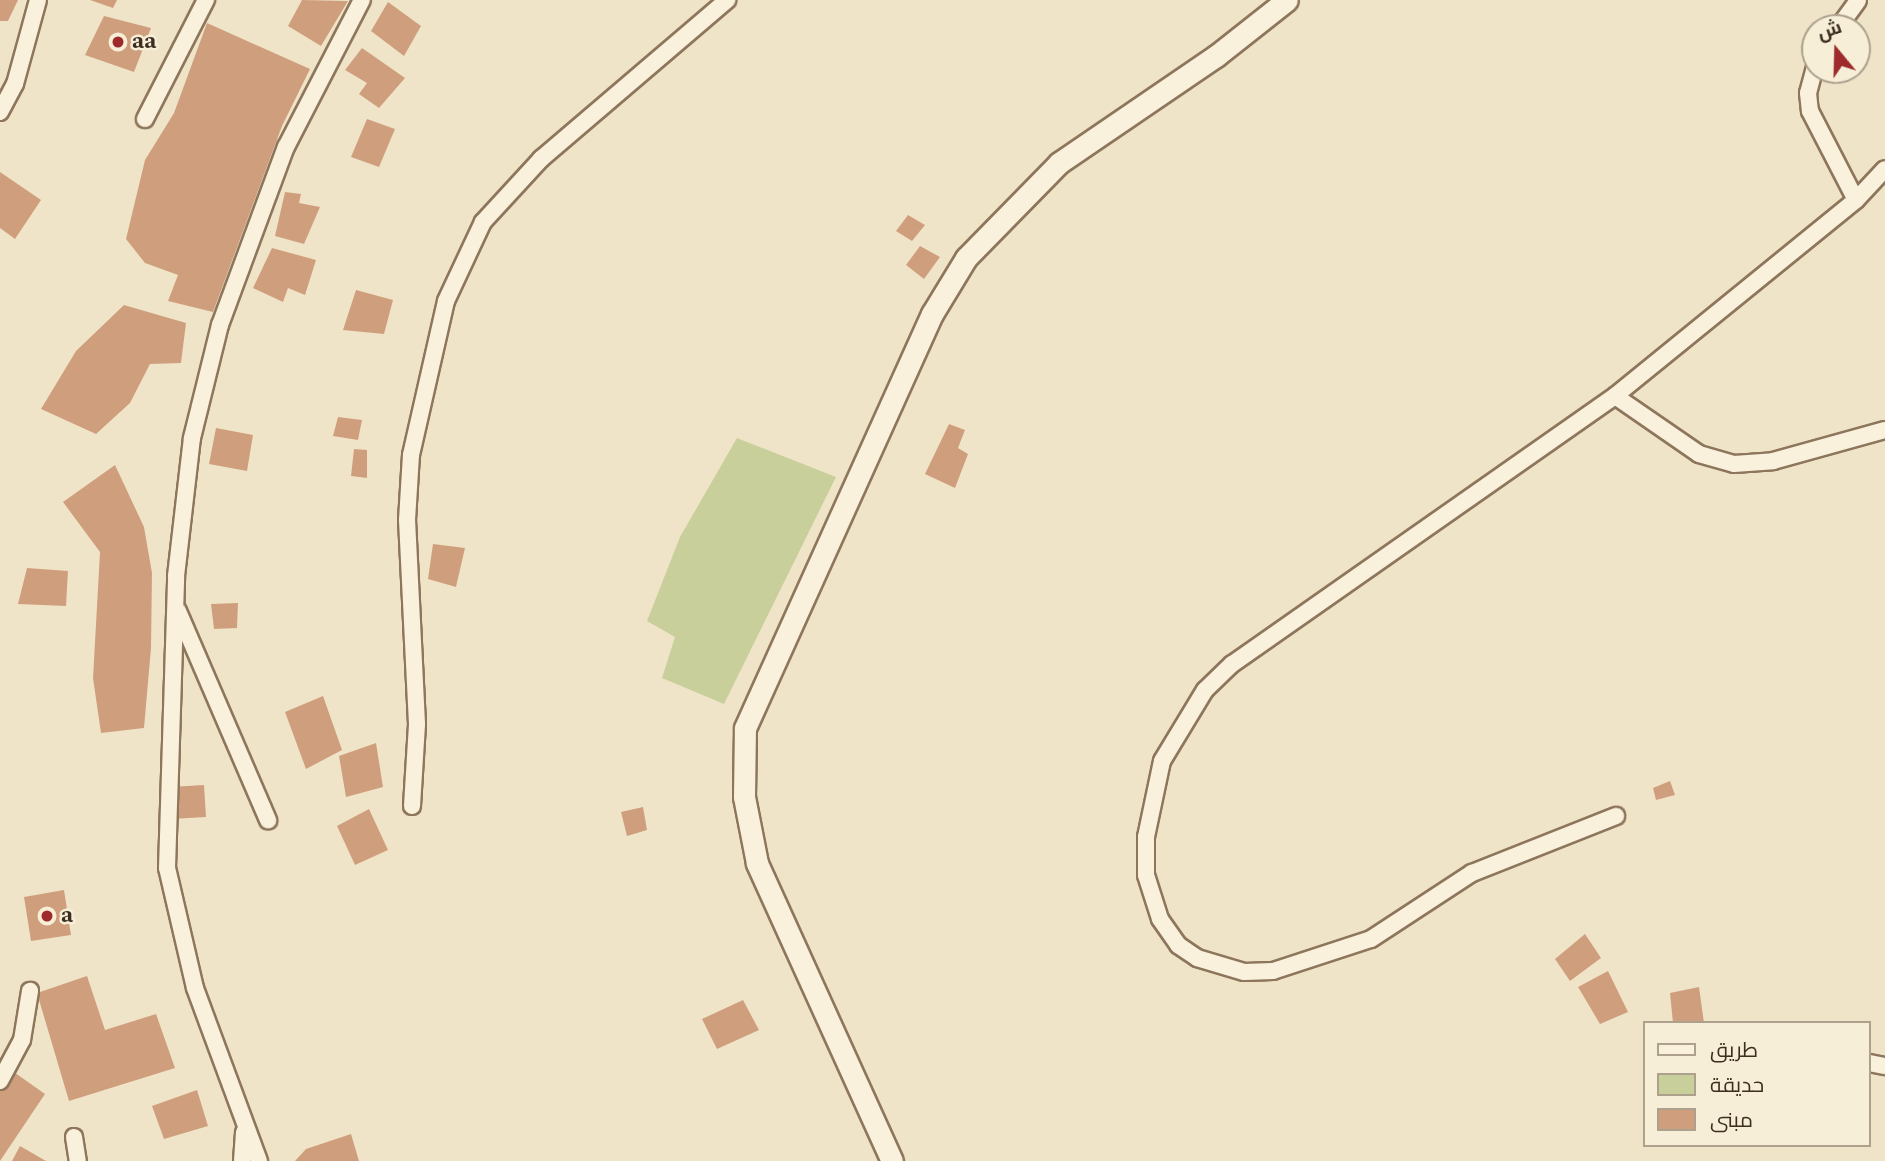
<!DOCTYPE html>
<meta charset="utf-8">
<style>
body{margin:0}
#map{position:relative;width:1885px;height:1161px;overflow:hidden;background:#f0e4c8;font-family:Spectral,Cairo,serif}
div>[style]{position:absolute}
.green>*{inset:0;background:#c9cf9b}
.building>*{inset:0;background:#cf9f7d}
.roads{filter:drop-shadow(2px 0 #8d765c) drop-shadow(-2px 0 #8d765c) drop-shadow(0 2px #8d765c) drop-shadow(0 -2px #8d765c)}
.minor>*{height:16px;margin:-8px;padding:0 8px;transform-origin:8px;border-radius:8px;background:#faf1dc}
.secondary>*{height:21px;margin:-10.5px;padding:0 10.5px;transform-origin:10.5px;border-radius:10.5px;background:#faf1dc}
.dots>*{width:19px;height:19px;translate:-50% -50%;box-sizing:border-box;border:4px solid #f7eed8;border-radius:50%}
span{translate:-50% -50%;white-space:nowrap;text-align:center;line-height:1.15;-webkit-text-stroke:5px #f7eed8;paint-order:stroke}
.poi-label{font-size:24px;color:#3d2e20;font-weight:700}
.left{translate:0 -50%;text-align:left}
.legend{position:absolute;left:1643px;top:1021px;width:228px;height:126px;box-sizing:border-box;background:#f7eed8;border:2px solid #ada18e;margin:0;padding:9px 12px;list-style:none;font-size:21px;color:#3d2e20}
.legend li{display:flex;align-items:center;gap:14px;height:35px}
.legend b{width:35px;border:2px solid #ada18e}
.north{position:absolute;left:1801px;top:14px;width:70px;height:70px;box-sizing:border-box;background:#f7eed8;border:2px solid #ada18e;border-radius:50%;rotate:341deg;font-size:19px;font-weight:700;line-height:28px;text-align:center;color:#3d2e20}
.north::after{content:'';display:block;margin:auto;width:24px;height:32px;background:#9e2a2b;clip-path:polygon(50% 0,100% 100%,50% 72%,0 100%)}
</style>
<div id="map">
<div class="green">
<i style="clip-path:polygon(737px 438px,836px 477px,724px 704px,662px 678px,675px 637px,647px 621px,680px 537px)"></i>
</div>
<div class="building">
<i style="clip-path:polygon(0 0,18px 0,8px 21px,0 21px)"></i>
<i style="clip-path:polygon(90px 0,117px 0,113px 8px)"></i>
<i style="clip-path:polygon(302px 0,348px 1px,321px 46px,288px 26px)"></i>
<i style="clip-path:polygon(388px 2px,421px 26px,404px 56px,371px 31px)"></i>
<i style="clip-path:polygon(104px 16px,151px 28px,134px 72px,85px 55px)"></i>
<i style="clip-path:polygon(207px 23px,310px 69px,282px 126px,213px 312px,168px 301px,178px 275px,145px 263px,126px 239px,145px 160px,174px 113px)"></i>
<i style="clip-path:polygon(362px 48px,405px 78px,379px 108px,359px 94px,367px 83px,345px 70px)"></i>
<i style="clip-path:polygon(367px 119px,395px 129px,379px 167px,351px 157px)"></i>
<i style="clip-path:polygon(0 172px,41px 200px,15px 239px,0 228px)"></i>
<i style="clip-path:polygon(285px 192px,301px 194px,299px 203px,320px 207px,304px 244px,275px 236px)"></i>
<i style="clip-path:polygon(908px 215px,925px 225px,912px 241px,896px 231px)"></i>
<i style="clip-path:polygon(920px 246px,940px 257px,924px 279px,906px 265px)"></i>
<i style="clip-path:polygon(272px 248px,316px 260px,305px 295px,288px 288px,283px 302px,253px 288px)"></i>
<i style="clip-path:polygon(356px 290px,393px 300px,384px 334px,343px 330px)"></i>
<i style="clip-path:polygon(124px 305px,186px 323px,181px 363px,150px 364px,130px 403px,96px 434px,41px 409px,76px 351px)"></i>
<i style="clip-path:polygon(338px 417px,362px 420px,358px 440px,333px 436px)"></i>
<i style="clip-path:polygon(949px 424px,965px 430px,958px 448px,968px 454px,955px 488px,925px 474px)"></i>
<i style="clip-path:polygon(216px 428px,253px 435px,247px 471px,209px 464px)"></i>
<i style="clip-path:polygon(354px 449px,367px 450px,367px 478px,351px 476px)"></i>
<i style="clip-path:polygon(115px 465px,144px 527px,152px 573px,151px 648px,144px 728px,101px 733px,93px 678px,100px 552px,63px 502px)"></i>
<i style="clip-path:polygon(433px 544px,465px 548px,456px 587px,428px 579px)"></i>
<i style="clip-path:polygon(27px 568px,68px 571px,66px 606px,18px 604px)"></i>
<i style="clip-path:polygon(238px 603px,237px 628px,214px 629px,211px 604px)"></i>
<i style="clip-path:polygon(323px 696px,342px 750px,306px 769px,285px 712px)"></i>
<i style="clip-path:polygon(376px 743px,383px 787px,346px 797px,339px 756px)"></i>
<i style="clip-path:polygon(1670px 781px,1675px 795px,1656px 800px,1653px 788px)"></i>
<i style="clip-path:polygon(204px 785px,206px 817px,172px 819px,170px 787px)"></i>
<i style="clip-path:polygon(643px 807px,647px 830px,627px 836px,621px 812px)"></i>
<i style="clip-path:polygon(369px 809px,388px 850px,355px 865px,337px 826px)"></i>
<i style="clip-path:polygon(64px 890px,71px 935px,31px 941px,24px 897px)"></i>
<i style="clip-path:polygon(1585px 934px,1601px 958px,1570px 981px,1555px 959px)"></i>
<i style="clip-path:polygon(1608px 971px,1628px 1012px,1600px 1024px,1578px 987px)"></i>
<i style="clip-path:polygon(87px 976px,105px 1030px,156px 1014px,175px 1068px,69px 1101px,37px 993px)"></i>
<i style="clip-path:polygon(1699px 987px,1704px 1023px,1673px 1023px,1670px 993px)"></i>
<i style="clip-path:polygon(743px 1000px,759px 1030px,717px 1049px,702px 1019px)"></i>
<i style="clip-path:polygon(11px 1070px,45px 1094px,0 1161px,0 1087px)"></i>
<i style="clip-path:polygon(197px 1090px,208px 1126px,164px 1139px,152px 1106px)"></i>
<i style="clip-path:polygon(351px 1134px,359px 1161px,295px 1161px,306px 1149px)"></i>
<i style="clip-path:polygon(20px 1146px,46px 1161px,12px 1161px)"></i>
</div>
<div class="roads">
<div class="minor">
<i style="left:1838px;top:28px;width:34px;rotate:-54deg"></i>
<i style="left:1815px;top:67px;width:27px;rotate:105deg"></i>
<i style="left:1808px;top:93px;width:18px;rotate:84deg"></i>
<i style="left:1810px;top:111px;width:100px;rotate:62.7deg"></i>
<i style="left:1856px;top:200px;width:42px;rotate:-46.9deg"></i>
<i style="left:0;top:112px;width:32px;rotate:-62deg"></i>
<i style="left:15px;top:84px;width:87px;rotate:-74.7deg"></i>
<i style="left:145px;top:119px;width:134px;rotate:-62.9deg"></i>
<i style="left:1856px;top:200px;width:311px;rotate:140.9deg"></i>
<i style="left:1615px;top:396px;width:102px;rotate:34.6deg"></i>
<i style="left:1699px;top:454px;width:36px;rotate:16deg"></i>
<i style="left:1734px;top:464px;width:39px;rotate:-4deg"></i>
<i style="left:1773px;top:461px;width:116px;rotate:-15.5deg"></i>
<i style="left:1615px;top:396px;width:467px;rotate:145deg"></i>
<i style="left:1232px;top:664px;width:37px;rotate:136deg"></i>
<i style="left:1205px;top:690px;width:83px;rotate:121.2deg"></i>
<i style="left:1162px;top:761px;width:78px;rotate:101.9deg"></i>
<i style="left:1146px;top:837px;width:38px;rotate:90deg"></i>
<i style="left:1146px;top:875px;width:46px;rotate:72.3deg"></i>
<i style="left:1160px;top:919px;width:32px;rotate:55deg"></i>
<i style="left:1178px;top:945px;width:23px;rotate:34deg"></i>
<i style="left:1197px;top:958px;width:49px;rotate:16.6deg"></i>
<i style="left:1244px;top:972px;width:29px;rotate:-2deg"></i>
<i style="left:1273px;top:971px;width:103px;rotate:-18.1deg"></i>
<i style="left:1371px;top:939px;width:121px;rotate:-33.2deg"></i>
<i style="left:1472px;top:873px;width:155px;rotate:-21.6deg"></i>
<i style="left:178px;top:611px;width:228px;rotate:66.7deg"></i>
<i style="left:412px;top:806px;width:82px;rotate:-86.5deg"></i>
<i style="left:417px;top:724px;width:204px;rotate:-92.8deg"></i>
<i style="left:407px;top:520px;width:65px;rotate:-86.5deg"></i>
<i style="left:411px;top:455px;width:158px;rotate:-77.2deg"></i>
<i style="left:446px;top:301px;width:87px;rotate:-64.9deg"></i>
<i style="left:483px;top:222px;width:86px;rotate:-47.4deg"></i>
<i style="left:541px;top:159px;width:245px;rotate:-40.5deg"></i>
<i style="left:1869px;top:1063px;width:16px;rotate:11deg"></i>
<i style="left:0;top:1081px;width:47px;rotate:-61.8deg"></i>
<i style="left:22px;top:1040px;width:50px;rotate:-80.7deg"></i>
<i style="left:74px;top:1137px;width:24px;rotate:81deg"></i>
<i style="left:242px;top:1161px;width:29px;rotate:-86deg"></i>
<i style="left:259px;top:1161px;width:184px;rotate:-110.3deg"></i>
<i style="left:195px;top:988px;width:123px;rotate:-103.1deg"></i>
<i style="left:167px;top:868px;width:292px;rotate:-88.2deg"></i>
<i style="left:176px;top:576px;width:139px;rotate:-83.4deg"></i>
<i style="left:192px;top:438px;width:116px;rotate:-76.1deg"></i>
<i style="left:220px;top:325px;width:190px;rotate:-69.7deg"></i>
<i style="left:286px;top:147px;width:165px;rotate:-62.7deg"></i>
</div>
<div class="secondary">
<i style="left:892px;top:1161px;width:327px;rotate:-114.4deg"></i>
<i style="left:757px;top:863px;width:67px;rotate:-101.1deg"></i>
<i style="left:744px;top:797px;width:69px;rotate:-89.2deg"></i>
<i style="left:745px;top:728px;width:454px;rotate:-65.7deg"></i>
<i style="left:932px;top:314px;width:66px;rotate:-58.7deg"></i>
<i style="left:966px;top:258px;width:133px;rotate:-45.6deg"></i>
<i style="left:1059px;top:163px;width:190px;rotate:-34.3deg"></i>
<i style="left:1216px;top:56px;width:90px;rotate:-38.3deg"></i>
</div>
</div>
<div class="dots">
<i style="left:118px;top:42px;background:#9e2a2b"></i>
<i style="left:47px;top:916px;background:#9e2a2b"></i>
</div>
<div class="poi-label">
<span class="left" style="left:132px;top:42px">aa</span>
<span class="left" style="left:61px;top:916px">a</span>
</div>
<ul class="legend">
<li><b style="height:9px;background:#faf1dc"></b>طريق</li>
<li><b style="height:19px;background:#c9cf9b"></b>حديقة</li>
<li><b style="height:19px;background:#cf9f7d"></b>مبنى</li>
</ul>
<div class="north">ش</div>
</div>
